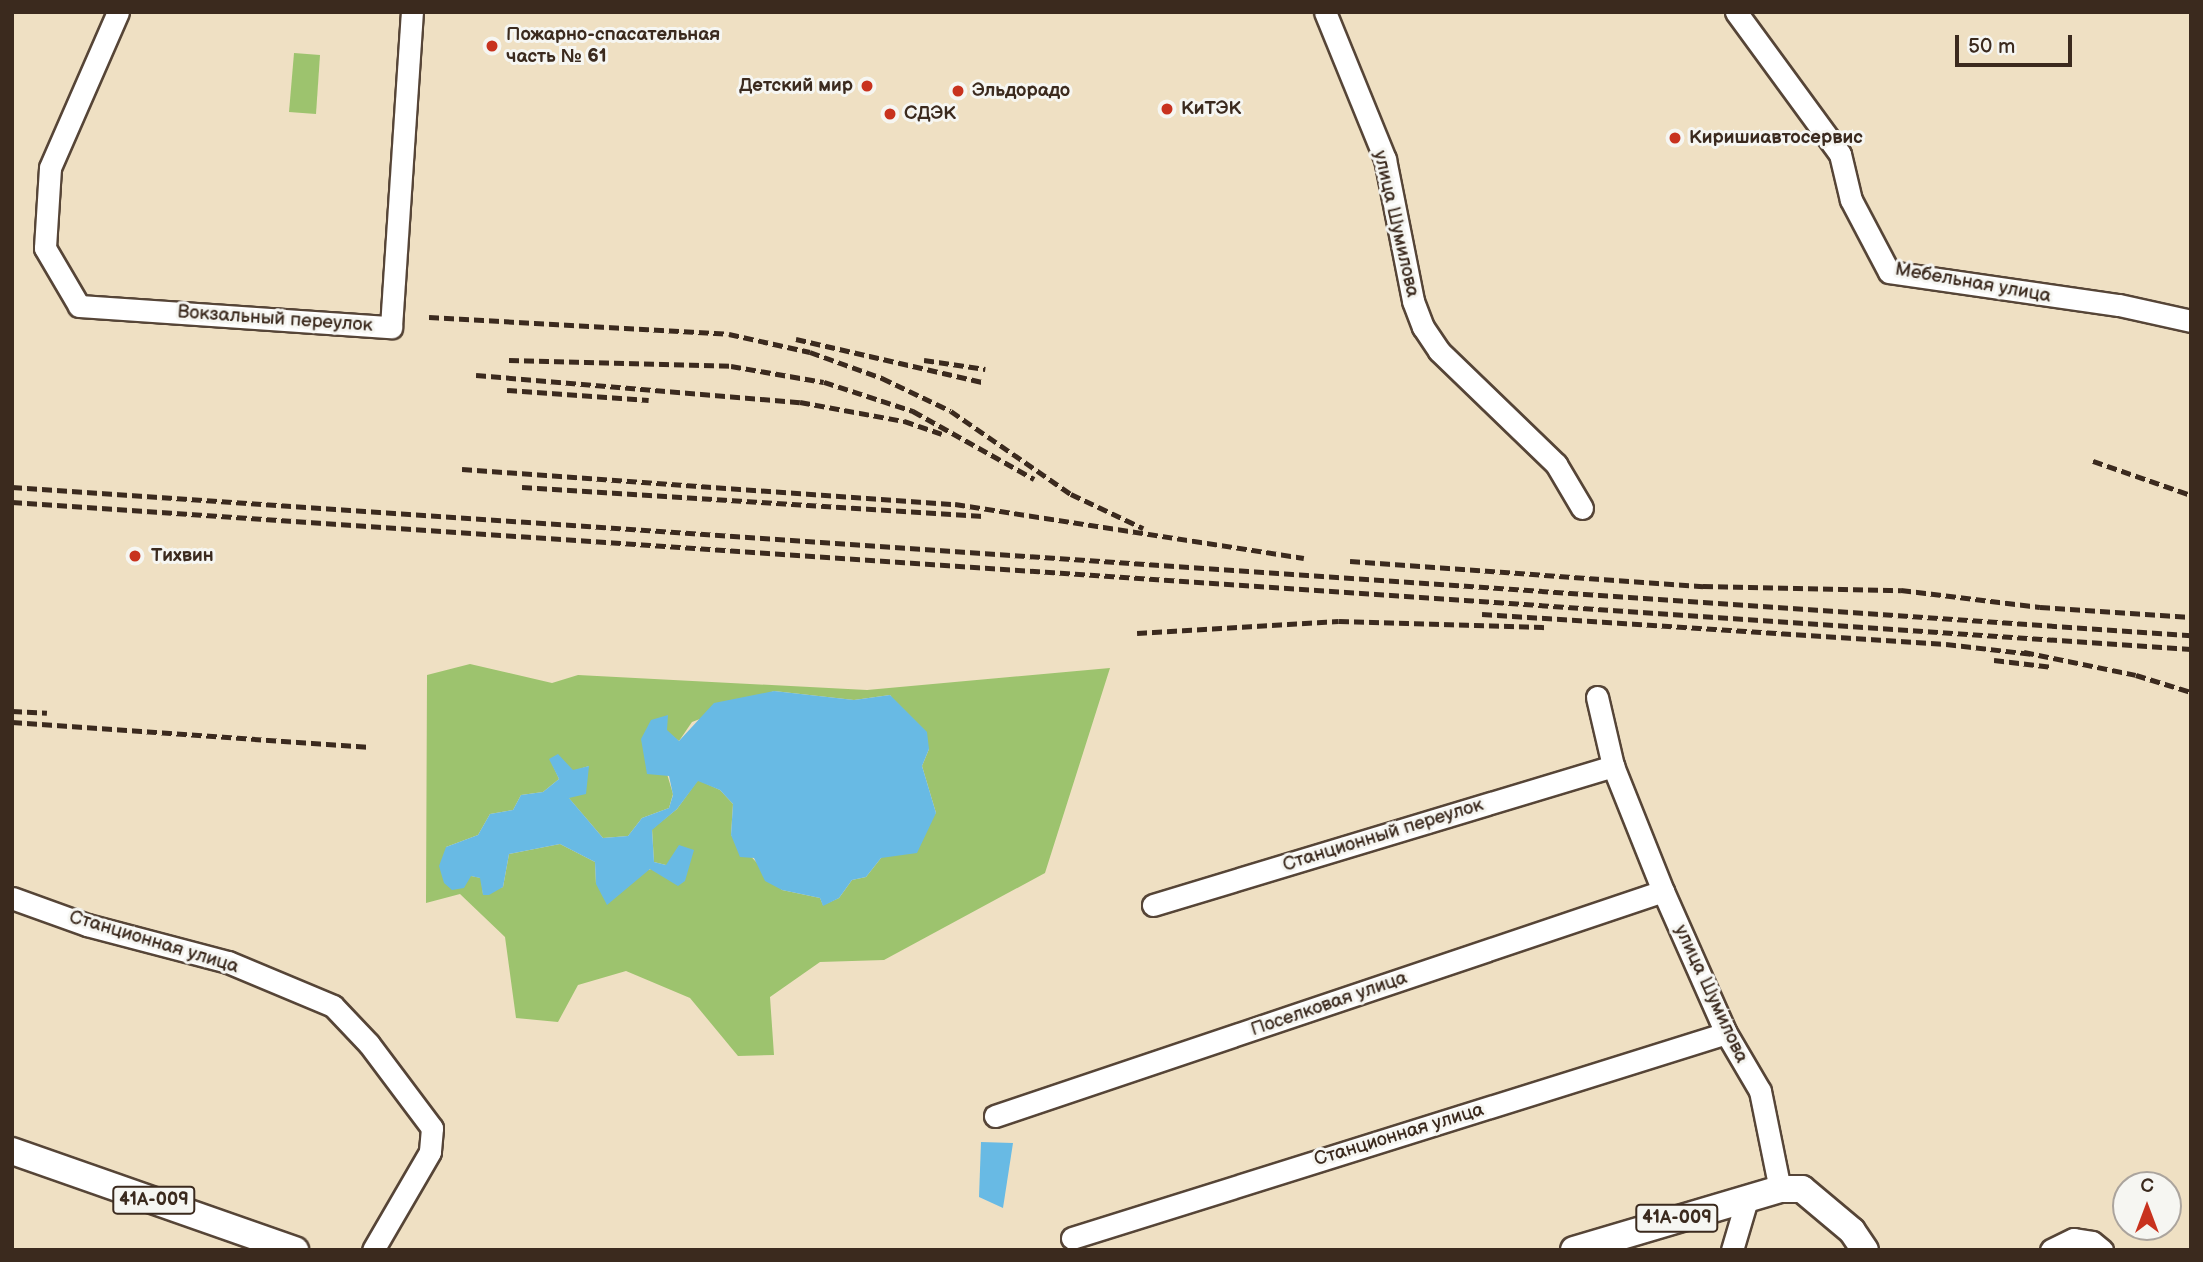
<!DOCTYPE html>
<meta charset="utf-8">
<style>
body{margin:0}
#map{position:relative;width:2203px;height:1262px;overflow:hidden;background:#efe0c3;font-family:"Balsamiq Sans",sans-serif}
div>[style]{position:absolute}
.green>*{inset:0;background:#9dc36e}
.water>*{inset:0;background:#68bae4}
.roads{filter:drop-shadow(2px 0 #564537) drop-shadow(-2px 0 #564537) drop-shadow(0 2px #564537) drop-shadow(0 -2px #564537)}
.minor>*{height:21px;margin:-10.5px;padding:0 10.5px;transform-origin:10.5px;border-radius:10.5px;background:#fff}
.major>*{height:26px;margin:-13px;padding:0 13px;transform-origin:13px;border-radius:13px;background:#fff}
.rail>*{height:4.5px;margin-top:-2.25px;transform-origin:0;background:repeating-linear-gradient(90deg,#3b2a1e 0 10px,transparent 0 15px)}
.dots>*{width:19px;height:19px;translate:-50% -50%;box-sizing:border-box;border:4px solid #f6f6f2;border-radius:50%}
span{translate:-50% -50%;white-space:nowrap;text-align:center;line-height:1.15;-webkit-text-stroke:6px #f6f6f2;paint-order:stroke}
.shield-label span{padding:2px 5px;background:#f6f6f2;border:2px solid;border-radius:5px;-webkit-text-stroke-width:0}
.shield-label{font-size:18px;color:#3b2a1e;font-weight:700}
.poi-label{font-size:19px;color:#3b2a1e;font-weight:700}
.left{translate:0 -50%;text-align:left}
.right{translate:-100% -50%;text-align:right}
.street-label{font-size:19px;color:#3b2a1e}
.frame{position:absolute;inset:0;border:14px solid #3b2a1e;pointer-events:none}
.north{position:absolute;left:2112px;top:1171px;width:70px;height:70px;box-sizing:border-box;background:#f6f6f2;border:2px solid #aba49d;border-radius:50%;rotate:0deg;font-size:19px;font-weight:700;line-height:28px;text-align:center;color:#3b2a1e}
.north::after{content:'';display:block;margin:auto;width:24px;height:32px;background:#c8321e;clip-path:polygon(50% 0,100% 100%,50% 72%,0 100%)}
.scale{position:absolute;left:1955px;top:35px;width:117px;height:32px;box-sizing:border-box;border:4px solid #3b2a1e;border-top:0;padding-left:9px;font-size:21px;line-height:24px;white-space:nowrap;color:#3b2a1e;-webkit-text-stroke:5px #f6f6f2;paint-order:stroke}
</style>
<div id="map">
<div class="green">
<i style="clip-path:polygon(294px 53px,320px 55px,316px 114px,289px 112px)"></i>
<i style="clip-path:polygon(evenodd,470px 664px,552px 683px,578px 675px,867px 690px,1110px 668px,1045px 873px,884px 960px,820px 962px,770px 997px,774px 1055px,738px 1056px,690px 998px,626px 971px,578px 985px,558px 1022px,516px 1018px,505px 937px,460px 894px,426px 903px,427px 675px,470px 664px,774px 691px,854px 700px,890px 695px,929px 749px,922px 766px,936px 813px,881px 858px,866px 877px,852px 880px,839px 898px,823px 905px,820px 898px,782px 890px,731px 835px,733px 804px,720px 790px,698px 780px,677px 809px,652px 829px,654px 862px,666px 865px,596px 884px,595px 862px,560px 844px,509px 854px,503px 887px,483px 894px,481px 878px,471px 876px,446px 847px,478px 835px,490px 814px,513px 810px,521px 795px,543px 792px,559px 779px,550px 759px,573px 771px,589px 766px,568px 797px,603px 838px,628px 836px,642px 818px,669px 808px,673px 794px,651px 720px,679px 741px,692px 722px,774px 691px)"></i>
</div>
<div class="water">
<i style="clip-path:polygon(774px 691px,854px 700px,890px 695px,927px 732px,929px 749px,922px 766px,936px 813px,917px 853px,881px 858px,866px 877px,852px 880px,839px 898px,823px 906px,820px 898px,782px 890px,765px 881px,754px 858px,740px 857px,731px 835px,733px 804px,720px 790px,698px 781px,677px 809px,652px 830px,654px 862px,666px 865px,679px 845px,694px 850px,685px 881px,678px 886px,650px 869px,607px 905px,596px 884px,595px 862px,560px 844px,509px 854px,503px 887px,489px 895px,483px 895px,480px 878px,471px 876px,464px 888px,452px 890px,444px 883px,439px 866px,446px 847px,478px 835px,490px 814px,513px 810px,521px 795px,543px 792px,559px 779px,549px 759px,558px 754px,573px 770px,589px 766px,586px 794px,569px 798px,603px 838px,628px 836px,642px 818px,669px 808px,673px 795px,669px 776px,647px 774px,641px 739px,651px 720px,668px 715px,667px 730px,679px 741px,714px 703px)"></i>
<i style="clip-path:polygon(981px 1142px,1013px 1143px,1003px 1208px,979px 1197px)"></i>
</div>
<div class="roads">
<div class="minor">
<i style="left:118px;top:12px;width:170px;rotate:113.6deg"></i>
<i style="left:50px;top:168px;width:80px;rotate:93.6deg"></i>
<i style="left:45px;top:248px;width:67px;rotate:59.6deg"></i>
<i style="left:79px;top:306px;width:313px;rotate:3.9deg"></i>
<i style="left:391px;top:327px;width:316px;rotate:-86.2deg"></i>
<i style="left:1325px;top:12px;width:159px;rotate:67.8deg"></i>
<i style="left:1385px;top:159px;width:145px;rotate:78.8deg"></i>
<i style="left:1413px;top:301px;width:28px;rotate:69deg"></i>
<i style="left:1423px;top:327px;width:29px;rotate:56deg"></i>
<i style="left:1439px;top:351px;width:163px;rotate:44deg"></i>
<i style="left:1556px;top:464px;width:51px;rotate:59.4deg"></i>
<i style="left:1736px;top:12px;width:176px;rotate:53.8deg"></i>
<i style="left:1840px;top:154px;width:47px;rotate:76.6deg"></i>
<i style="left:1851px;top:200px;width:81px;rotate:62.2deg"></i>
<i style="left:1889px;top:272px;width:232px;rotate:8.2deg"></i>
<i style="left:2119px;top:305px;width:74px;rotate:12.5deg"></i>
<i style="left:1597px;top:697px;width:71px;rotate:76.9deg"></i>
<i style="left:1613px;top:766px;width:135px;rotate:68.2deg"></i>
<i style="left:1663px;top:891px;width:155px;rotate:66.1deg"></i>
<i style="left:1726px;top:1033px;width:67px;rotate:59.6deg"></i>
<i style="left:1760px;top:1091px;width:100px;rotate:78.5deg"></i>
<i style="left:12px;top:898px;width:80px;rotate:19.8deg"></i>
<i style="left:87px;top:925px;width:146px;rotate:14.7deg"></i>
<i style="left:228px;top:962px;width:114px;rotate:22.7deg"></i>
<i style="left:333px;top:1006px;width:52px;rotate:46.5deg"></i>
<i style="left:369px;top:1044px;width:105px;rotate:53.1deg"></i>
<i style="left:432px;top:1128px;width:24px;rotate:95deg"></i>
<i style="left:430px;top:1152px;width:113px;rotate:120.2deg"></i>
<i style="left:1153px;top:905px;width:481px;rotate:-16.8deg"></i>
<i style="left:995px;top:1116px;width:705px;rotate:-18.61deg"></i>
<i style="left:1072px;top:1238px;width:685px;rotate:-17.4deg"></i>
<i style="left:1732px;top:1250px;width:56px;rotate:-73.5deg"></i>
<i style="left:2051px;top:1250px;width:25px;rotate:-26deg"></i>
<i style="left:2074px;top:1239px;width:18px;rotate:9deg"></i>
<i style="left:2092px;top:1242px;width:13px;rotate:39deg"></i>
</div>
<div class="major">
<i style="left:12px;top:1151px;width:300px;rotate:19.3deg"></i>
<i style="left:1574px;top:1250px;width:215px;rotate:-16.5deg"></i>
<i style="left:1780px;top:1189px;width:22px"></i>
<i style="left:1802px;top:1189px;width:65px;rotate:40deg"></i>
<i style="left:1852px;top:1231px;width:23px;rotate:56deg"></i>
</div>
</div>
<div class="rail">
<i style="left:429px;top:317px;width:300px;rotate:3.2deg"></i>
<i style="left:729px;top:334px;width:83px;rotate:12.5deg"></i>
<i style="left:810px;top:352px;width:77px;rotate:19.9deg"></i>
<i style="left:882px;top:378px;width:76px;rotate:25.6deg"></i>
<i style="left:951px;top:411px;width:146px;rotate:34.7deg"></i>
<i style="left:1071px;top:494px;width:80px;rotate:25.3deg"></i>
<i style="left:796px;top:339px;width:191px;rotate:13deg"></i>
<i style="left:509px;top:360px;width:222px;rotate:1.5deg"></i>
<i style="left:731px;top:366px;width:94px;rotate:9.8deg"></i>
<i style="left:824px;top:382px;width:94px;rotate:18deg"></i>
<i style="left:913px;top:411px;width:139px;rotate:29.3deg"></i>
<i style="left:924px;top:360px;width:62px;rotate:8.4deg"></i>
<i style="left:476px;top:375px;width:325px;rotate:4.8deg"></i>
<i style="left:800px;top:402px;width:106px;rotate:10.4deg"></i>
<i style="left:904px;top:421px;width:40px;rotate:18.9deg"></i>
<i style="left:507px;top:390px;width:142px;rotate:4deg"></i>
<i style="left:2093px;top:461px;width:104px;rotate:19.1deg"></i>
<i style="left:462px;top:469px;width:494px;rotate:4.1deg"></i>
<i style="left:955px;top:504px;width:353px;rotate:8.8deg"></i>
<i style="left:12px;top:487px;width:2184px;rotate:3.89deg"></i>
<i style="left:522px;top:487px;width:462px;rotate:3.6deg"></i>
<i style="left:12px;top:502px;width:2184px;rotate:3.86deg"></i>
<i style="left:1350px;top:561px;width:354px;rotate:4.1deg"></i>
<i style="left:1703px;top:586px;width:198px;rotate:1.2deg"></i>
<i style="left:1901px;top:590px;width:140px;rotate:7deg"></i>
<i style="left:2040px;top:607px;width:151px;rotate:3.8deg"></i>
<i style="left:1482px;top:614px;width:465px;rotate:3.7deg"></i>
<i style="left:1946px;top:644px;width:88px;rotate:6.6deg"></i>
<i style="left:1137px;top:633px;width:202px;rotate:-3.4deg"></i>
<i style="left:1339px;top:621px;width:207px;rotate:1.7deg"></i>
<i style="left:2024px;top:652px;width:114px;rotate:11.6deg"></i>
<i style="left:2136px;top:675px;width:58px;rotate:17.2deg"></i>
<i style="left:1994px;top:660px;width:59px;rotate:6.8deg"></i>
<i style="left:12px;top:711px;width:35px;rotate:3deg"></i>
<i style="left:12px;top:722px;width:356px;rotate:4deg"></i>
</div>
<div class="dots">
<i style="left:492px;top:46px;background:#c8321e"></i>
<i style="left:867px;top:86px;background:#c8321e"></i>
<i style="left:958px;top:91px;background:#c8321e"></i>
<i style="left:1167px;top:109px;background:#c8321e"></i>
<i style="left:890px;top:114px;background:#c8321e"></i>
<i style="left:1675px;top:138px;background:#c8321e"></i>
<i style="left:135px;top:556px;background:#c8321e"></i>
</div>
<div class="shield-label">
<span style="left:154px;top:1200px">41А-009</span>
<span style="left:1677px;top:1218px">41А-009</span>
</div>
<div class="poi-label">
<span class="left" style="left:506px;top:46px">Пожарно-спасательная<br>часть № 61</span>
<span class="right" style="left:853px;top:86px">Детский мир</span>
<span class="left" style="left:972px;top:91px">Эльдорадо</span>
<span class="left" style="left:1181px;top:109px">КиТЭК</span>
<span class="left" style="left:904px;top:114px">СДЭК</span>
<span class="left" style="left:1689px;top:138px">Киришиавтосервис</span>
<span class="left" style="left:151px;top:556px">Тихвин</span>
</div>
<div class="street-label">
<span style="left:1396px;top:224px;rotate:77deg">улица Шумилова</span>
<span style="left:1973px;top:283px;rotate:10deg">Мебельная улица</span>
<span style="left:275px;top:319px;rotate:4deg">Вокзальный переулок</span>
<span style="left:1383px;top:835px;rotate:-17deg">Станционный переулок</span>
<span style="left:154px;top:942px;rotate:17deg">Станционная улица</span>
<span style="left:1711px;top:994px;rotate:65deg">улица Шумилова</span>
<span style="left:1329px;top:1004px;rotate:-19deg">Поселковая улица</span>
<span style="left:1399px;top:1135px;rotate:-17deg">Станционная улица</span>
</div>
<div class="frame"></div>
<div class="north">С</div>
<div class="scale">50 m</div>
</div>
